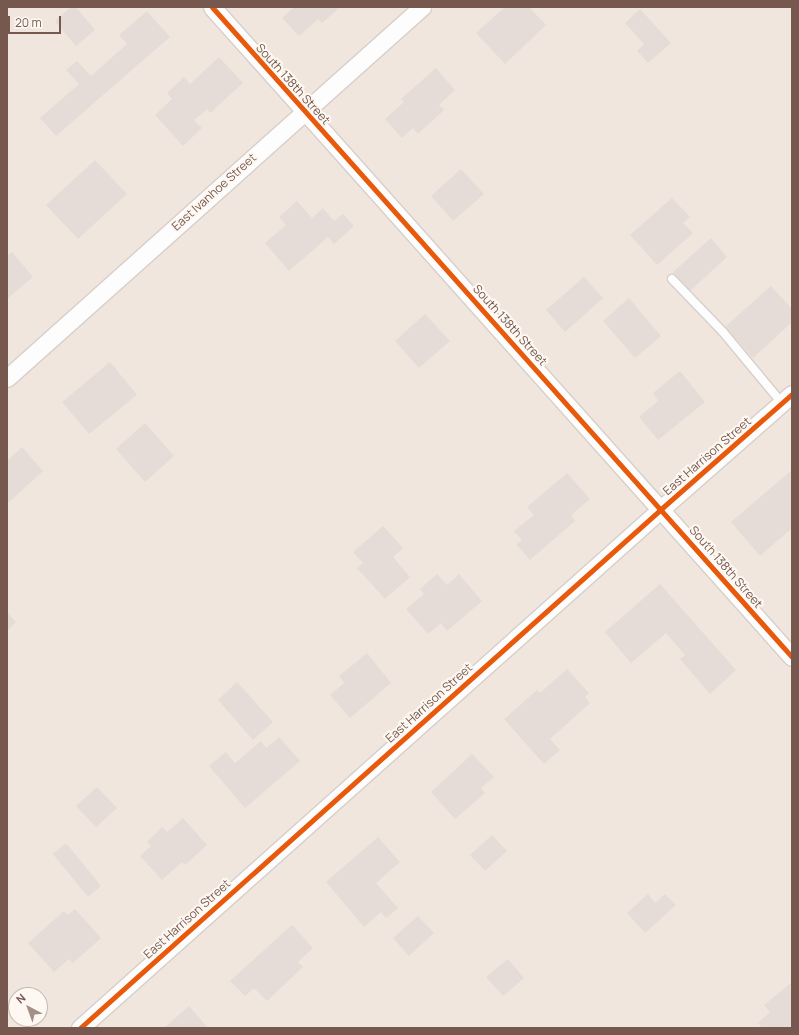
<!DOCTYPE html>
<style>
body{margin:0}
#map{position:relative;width:799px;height:1035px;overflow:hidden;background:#f8f4f0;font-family:Manrope,sans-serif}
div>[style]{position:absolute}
.residential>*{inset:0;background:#f0e6de}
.building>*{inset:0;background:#e5dcd7}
.roads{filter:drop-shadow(1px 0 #d7cfcb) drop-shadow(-1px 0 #d7cfcb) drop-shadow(0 1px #d7cfcb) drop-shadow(0 -1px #d7cfcb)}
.lane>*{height:8px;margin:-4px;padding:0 4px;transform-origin:4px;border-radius:4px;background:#fefdfd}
.street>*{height:17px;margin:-8.5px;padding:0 8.5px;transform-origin:8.5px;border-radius:8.5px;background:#fefdfd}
.cycleway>*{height:5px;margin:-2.5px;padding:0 2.5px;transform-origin:2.5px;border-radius:2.5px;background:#e8590c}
span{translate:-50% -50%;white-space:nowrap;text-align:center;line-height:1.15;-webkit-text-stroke:4px #fef8f2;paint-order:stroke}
.street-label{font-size:12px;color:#76584f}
.frame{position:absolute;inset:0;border:8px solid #76584f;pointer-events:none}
.north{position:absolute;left:8px;top:987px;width:40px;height:40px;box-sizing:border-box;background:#fef8f2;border:1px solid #c8b8b1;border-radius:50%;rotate:319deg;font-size:11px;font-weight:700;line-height:16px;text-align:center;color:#76584f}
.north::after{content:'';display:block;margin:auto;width:14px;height:18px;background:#a48f87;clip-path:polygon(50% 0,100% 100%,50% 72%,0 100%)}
.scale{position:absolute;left:8px;top:16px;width:53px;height:18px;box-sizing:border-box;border:2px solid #76584f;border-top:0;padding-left:5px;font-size:12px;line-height:14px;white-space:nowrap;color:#76584f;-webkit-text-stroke:3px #fef8f2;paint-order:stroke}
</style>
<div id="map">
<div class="residential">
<i style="clip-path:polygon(evenodd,7px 7px,792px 7px,792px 1028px,7px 1028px,7px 7px,16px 995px,40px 995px,40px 1019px,16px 1019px,16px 995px)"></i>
</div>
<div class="building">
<i style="clip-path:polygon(71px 7px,76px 7px,95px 30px,76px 46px,55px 21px)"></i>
<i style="clip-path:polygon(294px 7px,340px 7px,322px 23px,318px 19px,299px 36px,282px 18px)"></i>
<i style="clip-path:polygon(505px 7px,529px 7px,546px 25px,505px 64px,476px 33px)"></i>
<i style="clip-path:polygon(640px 9px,671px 43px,648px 63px,637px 51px,644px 44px,625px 23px)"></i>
<i style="clip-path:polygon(147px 11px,170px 37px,56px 136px,40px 118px,79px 84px,66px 70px,77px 61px,91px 76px,127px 44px,119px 35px)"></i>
<i style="clip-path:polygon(219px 57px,243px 83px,210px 113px,207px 109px,194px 120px,202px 128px,183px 146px,155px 115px,172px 99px,167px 93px,184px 77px,190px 84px)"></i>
<i style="clip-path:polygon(436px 68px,455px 90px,439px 105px,444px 110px,418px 134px,413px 128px,402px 138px,385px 119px,404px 102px,401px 99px)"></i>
<i style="clip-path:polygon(95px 160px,127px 194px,78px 239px,46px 205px)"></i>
<i style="clip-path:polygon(461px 169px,484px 194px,453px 221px,431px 196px)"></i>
<i style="clip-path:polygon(672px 198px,690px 217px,683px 223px,693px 233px,657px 265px,630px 235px)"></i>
<i style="clip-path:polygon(297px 201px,312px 218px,323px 208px,334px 221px,343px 214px,354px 226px,334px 244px,328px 237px,289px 271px,265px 243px,286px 225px,279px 217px)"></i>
<i style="clip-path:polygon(711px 238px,727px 257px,690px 291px,673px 272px)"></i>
<i style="clip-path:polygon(12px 252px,33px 277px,7px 299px,7px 256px)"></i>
<i style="clip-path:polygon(584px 277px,603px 298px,565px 332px,546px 310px)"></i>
<i style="clip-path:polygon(771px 286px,792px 309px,792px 322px,753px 358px,725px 327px)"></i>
<i style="clip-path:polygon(629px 298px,661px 336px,635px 358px,603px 321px)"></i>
<i style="clip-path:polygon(425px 314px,450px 341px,419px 368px,395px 341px)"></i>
<i style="clip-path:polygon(110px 362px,137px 395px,89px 434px,62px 402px)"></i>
<i style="clip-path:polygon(680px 371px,705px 402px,658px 440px,639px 417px,658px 401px,653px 393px)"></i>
<i style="clip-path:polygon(145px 423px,174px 456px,145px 482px,116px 449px)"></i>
<i style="clip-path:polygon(22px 447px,43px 471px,7px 504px,7px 461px)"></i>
<i style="clip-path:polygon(792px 470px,792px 528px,760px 556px,731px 522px)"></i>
<i style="clip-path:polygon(567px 473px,590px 499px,571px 515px,575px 521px,530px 560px,516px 544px,522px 540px,514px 531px,534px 515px,527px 507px)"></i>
<i style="clip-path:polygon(383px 526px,403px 548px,393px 557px,410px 577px,385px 599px,357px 568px,363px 563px,353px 552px)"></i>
<i style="clip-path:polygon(437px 574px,447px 585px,459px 574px,482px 601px,447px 631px,441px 623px,428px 634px,406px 609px,424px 594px,420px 589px)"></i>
<i style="clip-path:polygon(660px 584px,736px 670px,710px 694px,680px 659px,685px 655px,666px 633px,631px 663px,605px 632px)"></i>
<i style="clip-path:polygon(7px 612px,16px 622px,7px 631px)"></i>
<i style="clip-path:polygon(367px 653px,391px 683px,350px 718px,330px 695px,344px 683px,339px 676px)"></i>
<i style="clip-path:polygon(567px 669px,589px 693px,585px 697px,590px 703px,550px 739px,560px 750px,544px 764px,504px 719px,537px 690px,540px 693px)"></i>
<i style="clip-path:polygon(237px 682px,273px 722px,253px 740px,218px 700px)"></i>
<i style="clip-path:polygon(279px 737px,300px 761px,245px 808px,209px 766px,226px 752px,235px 763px,261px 741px,266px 748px)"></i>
<i style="clip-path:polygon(472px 754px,494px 777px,481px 788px,485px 793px,455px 819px,431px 792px)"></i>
<i style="clip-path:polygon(97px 787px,117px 808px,96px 827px,76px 806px)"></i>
<i style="clip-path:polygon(183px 818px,207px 845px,185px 865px,182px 862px,162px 880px,140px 856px,151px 846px,147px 842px,162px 827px,167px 832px)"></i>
<i style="clip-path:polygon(492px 835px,507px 851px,485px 871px,470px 855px)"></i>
<i style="clip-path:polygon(378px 837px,400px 862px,376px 883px,398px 908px,386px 918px,381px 912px,364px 927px,326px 882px)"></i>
<i style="clip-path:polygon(66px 843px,101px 886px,88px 897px,53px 854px)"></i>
<i style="clip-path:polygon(648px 894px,655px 903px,665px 894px,676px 905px,645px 933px,627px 913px)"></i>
<i style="clip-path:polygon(75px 909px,101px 938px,73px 963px,69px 959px,54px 972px,28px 943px,64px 911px,68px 915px)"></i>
<i style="clip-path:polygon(418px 916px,434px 933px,409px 956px,393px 938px)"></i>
<i style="clip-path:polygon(292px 925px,313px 948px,298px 962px,303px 967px,267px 1001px,254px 988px,245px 996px,230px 981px)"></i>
<i style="clip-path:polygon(508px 959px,524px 978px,503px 996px,486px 977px)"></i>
<i style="clip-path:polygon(792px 982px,792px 1028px,762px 1028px,758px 1023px,770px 1012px,764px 1005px)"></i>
<i style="clip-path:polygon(189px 1006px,207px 1027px,206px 1028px,164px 1028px)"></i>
</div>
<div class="roads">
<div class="lane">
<i style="left:672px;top:279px;width:74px;rotate:46.1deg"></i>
<i style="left:723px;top:332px;width:92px;rotate:50.3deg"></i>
</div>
<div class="street">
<i style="left:212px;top:7px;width:871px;rotate:48.26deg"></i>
<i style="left:7px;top:378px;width:557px;rotate:-41.8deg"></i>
<i style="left:80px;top:1028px;width:779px;rotate:-41.77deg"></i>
<i style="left:661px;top:509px;width:174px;rotate:-41.3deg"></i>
</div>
</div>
<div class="cycleway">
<i style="left:212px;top:7px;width:871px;rotate:48.26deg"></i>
<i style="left:80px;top:1028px;width:779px;rotate:-41.77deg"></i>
<i style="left:661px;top:509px;width:174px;rotate:-41.3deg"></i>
</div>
<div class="street-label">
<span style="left:293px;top:84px;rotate:48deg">South 138th Street</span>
<span style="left:214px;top:192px;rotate:-42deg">East Ivanhoe Street</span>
<span style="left:510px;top:325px;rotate:48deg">South 138th Street</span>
<span style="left:707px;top:456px;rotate:-41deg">East Harrison Street</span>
<span style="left:726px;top:567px;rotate:49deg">South 138th Street</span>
<span style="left:429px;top:703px;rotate:-42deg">East Harrison Street</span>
<span style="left:187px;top:919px;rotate:-42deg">East Harrison Street</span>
</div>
<div class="frame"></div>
<div class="north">N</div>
<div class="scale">20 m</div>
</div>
